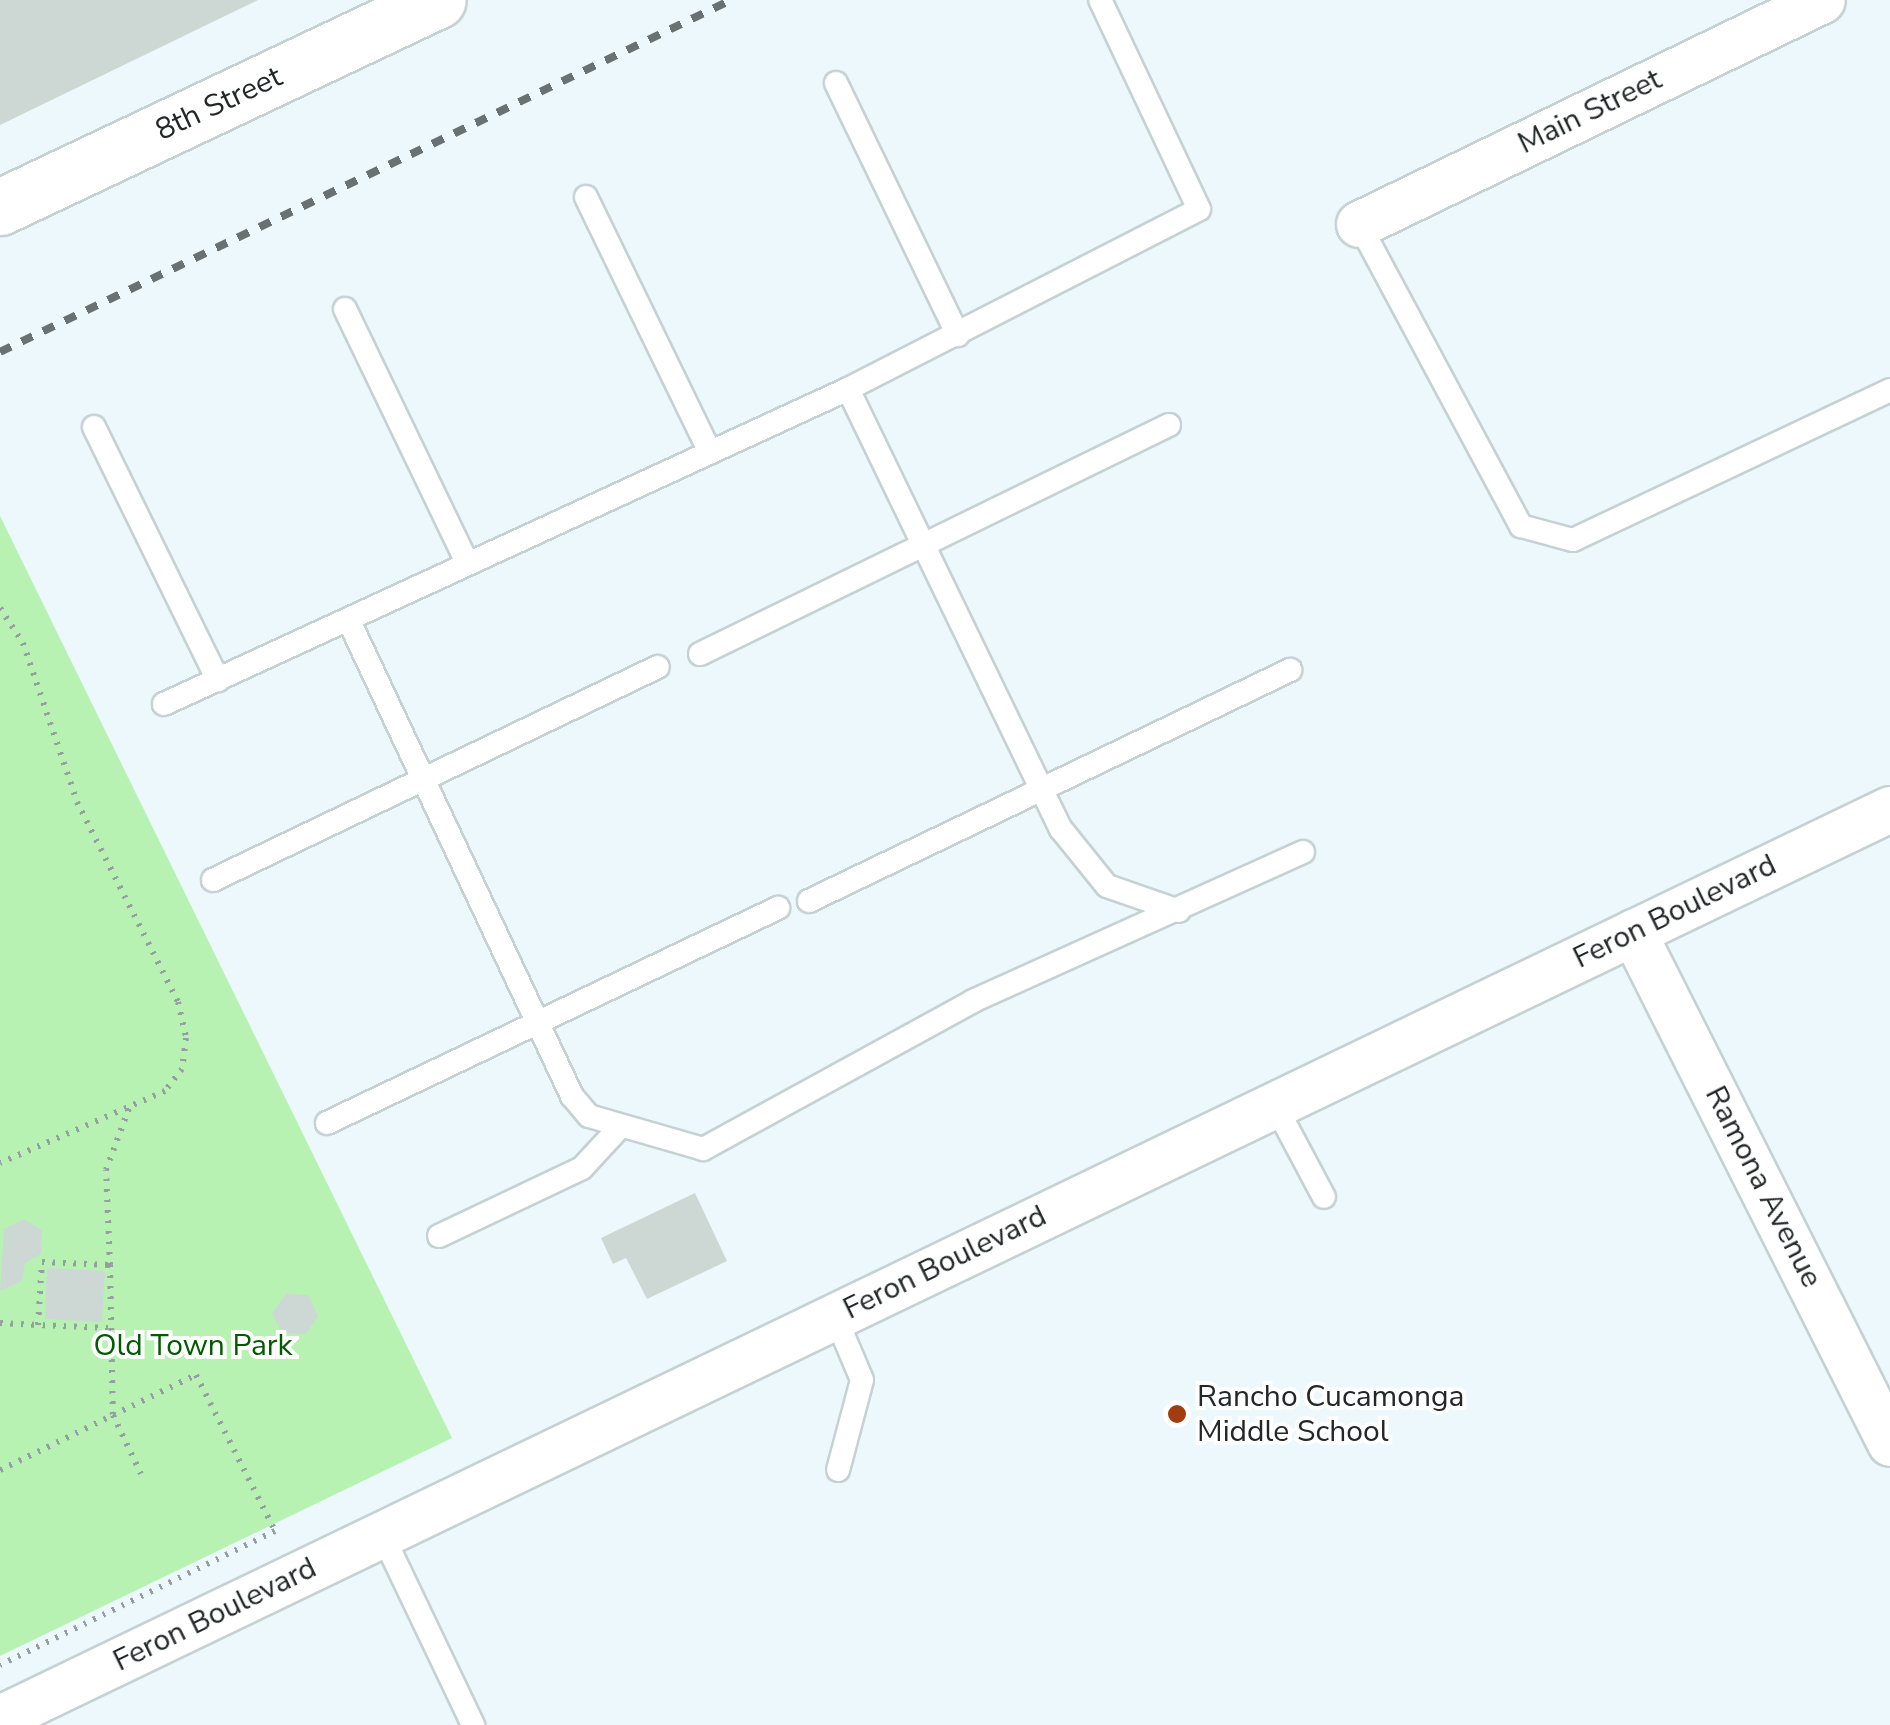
<!DOCTYPE html>
<style>
body{margin:0}
#map{position:relative;width:1890px;height:1725px;overflow:hidden;background:#ecf8fb;font-family:"Nunito Sans",sans-serif}
div>[style]{position:absolute}
.green>*{inset:0;background:#b8f2b3}
.building>*{inset:0;background:#cdd8d5}
.path>*{height:6px;margin-top:-3px;transform-origin:0;background:repeating-linear-gradient(90deg,#959ea0 0 2.5px,transparent 0 10.5px)}
.roads{filter:drop-shadow(2px 0 #c5d1d3) drop-shadow(-2px 0 #c5d1d3) drop-shadow(0 2px #c5d1d3) drop-shadow(0 -2px #c5d1d3)}
.service>*{height:22px;margin:-11px;padding:0 11px;transform-origin:11px;border-radius:11px;background:#fff}
.minor>*{height:45px;margin:-22.5px;padding:0 22.5px;transform-origin:22.5px;border-radius:22.5px;background:#fff}
.tertiary>*{height:55px;margin:-27.5px;padding:0 27.5px;transform-origin:27.5px;border-radius:27.5px;background:#fff}
.rail>*{height:8px;margin-top:-4px;transform-origin:0;background:repeating-linear-gradient(90deg,#6a7173 0 12px,transparent 0 24px)}
.dots>*{width:28px;height:28px;translate:-50% -50%;box-sizing:border-box;border:5px solid #fff;border-radius:50%}
span{translate:-50% -50%;white-space:nowrap;text-align:center;line-height:1.15;-webkit-text-stroke:8px #fff;paint-order:stroke}
.street-label{font-size:30px;color:#222728}
.park-label{font-size:30px;color:#005b01}
.poi-label{font-size:30px;color:#222728}
.left{translate:0 -50%;text-align:left}
</style>
<div id="map">
<div class="green">
<i style="clip-path:polygon(0 516px,452px 1438px,0 1656px)"></i>
</div>
<div class="building">
<i style="clip-path:polygon(0 0,258px 0,0 125px)"></i>
<i style="clip-path:polygon(695px 1193px,727px 1261px,647px 1299px,626px 1258px,613px 1264px,601px 1238px)"></i>
<i style="clip-path:polygon(24px 1219px,42px 1230px,41px 1254px,25px 1263px,22px 1281px,0 1291px,4px 1229px)"></i>
<i style="clip-path:polygon(47px 1268px,105px 1271px,102px 1322px,45px 1319px)"></i>
<i style="clip-path:polygon(286px 1294px,308px 1295px,318px 1316px,306px 1334px,282px 1333px,272px 1313px)"></i>
</div>
<div class="path">
<i style="left:0;top:608px;width:42px;rotate:56.7deg"></i>
<i style="left:23px;top:643px;width:168px;rotate:71.2deg"></i>
<i style="left:77px;top:802px;width:224px;rotate:63.2deg"></i>
<i style="left:178px;top:1002px;width:37px;rotate:77deg"></i>
<i style="left:186px;top:1038px;width:31px;rotate:97deg"></i>
<i style="left:182px;top:1069px;width:28px;rotate:128deg"></i>
<i style="left:165px;top:1091px;width:180px;rotate:156.4deg"></i>
<i style="left:110px;top:1265px;width:95px;rotate:-92.4deg"></i>
<i style="left:106px;top:1170px;width:66px;rotate:-69.6deg"></i>
<i style="left:0;top:1323px;width:38px;rotate:3deg"></i>
<i style="left:108px;top:1328px;width:70px;rotate:-177.5deg"></i>
<i style="left:38px;top:1325px;width:63px;rotate:-86.4deg"></i>
<i style="left:42px;top:1262px;width:68px;rotate:2.5deg"></i>
<i style="left:110px;top:1265px;width:150px;rotate:88.9deg"></i>
<i style="left:113px;top:1415px;width:65px;rotate:64.6deg"></i>
<i style="left:0;top:1470px;width:218px;rotate:-25.9deg"></i>
<i style="left:196px;top:1375px;width:175px;rotate:63.1deg"></i>
<i style="left:275px;top:1531px;width:306px;rotate:154deg"></i>
</div>
<div class="roads">
<div class="service">
<i style="left:836px;top:83px;width:280px;rotate:64.2deg"></i>
<i style="left:586px;top:197px;width:284px;rotate:64.1deg"></i>
<i style="left:1359px;top:224px;width:343px;rotate:61.8deg"></i>
<i style="left:1521px;top:526px;width:54px;rotate:15.1deg"></i>
<i style="left:1573px;top:540px;width:351px;rotate:-25.3deg"></i>
<i style="left:345px;top:309px;width:282px;rotate:64.3deg"></i>
<i style="left:848px;top:389px;width:489px;rotate:64.2deg"></i>
<i style="left:1061px;top:829px;width:73px;rotate:51.1deg"></i>
<i style="left:1107px;top:886px;width:76px;rotate:19.1deg"></i>
<i style="left:94px;top:427px;width:282px;rotate:63.9deg"></i>
<i style="left:349px;top:621px;width:525px;rotate:64.85deg"></i>
<i style="left:572px;top:1096px;width:26px;rotate:50deg"></i>
<i style="left:589px;top:1116px;width:119px;rotate:16.1deg"></i>
<i style="left:703px;top:1149px;width:308px;rotate:-28.7deg"></i>
<i style="left:973px;top:1001px;width:362px;rotate:-24.3deg"></i>
<i style="left:700px;top:654px;width:522px;rotate:-26.03deg"></i>
<i style="left:164px;top:704px;width:753px;rotate:-24.73deg"></i>
<i style="left:848px;top:389px;width:394px;rotate:-27.1deg"></i>
<i style="left:1199px;top:209px;width:231px;rotate:-115.3deg"></i>
<i style="left:213px;top:880px;width:493px;rotate:-25.6deg"></i>
<i style="left:809px;top:901px;width:534px;rotate:-25.65deg"></i>
<i style="left:1275px;top:1105px;width:104px;rotate:62deg"></i>
<i style="left:327px;top:1123px;width:500px;rotate:-25.5deg"></i>
<i style="left:439px;top:1236px;width:158px;rotate:-25.4deg"></i>
<i style="left:582px;top:1168px;width:54px;rotate:-47.2deg"></i>
<i style="left:835px;top:1316px;width:69px;rotate:67.1deg"></i>
<i style="left:862px;top:1380px;width:93px;rotate:104.9deg"></i>
<i style="left:382px;top:1534px;width:212px;rotate:64.5deg"></i>
</div>
<div class="minor">
<i style="left:1359px;top:224px;width:514px;rotate:-25.82deg"></i>
<i style="left:1633px;top:932px;width:572px;rotate:63.3deg"></i>
<i style="left:0;top:1718px;width:2097px;rotate:-25.69deg"></i>
</div>
<div class="tertiary">
<i style="left:0;top:207px;width:484px;rotate:-25.3deg"></i>
</div>
</div>
<div class="rail">
<i style="left:0;top:352px;width:811px;rotate:-25.71deg"></i>
</div>
<div class="dots">
<i style="left:1177px;top:1414px;background:#a23c11"></i>
</div>
<div class="street-label">
<span style="left:219px;top:104px;rotate:-25deg">8th Street</span>
<span style="left:1590px;top:112px;rotate:-26deg">Main Street</span>
<span style="left:1675px;top:912px;rotate:-26deg">Feron Boulevard</span>
<span style="left:1763px;top:1187px;rotate:63deg">Ramona Avenue</span>
<span style="left:945px;top:1263px;rotate:-26deg">Feron Boulevard</span>
<span style="left:215px;top:1615px;rotate:-26deg">Feron Boulevard</span>
</div>
<div class="park-label">
<span style="left:193px;top:1346px">Old Town Park</span>
</div>
<div class="poi-label">
<span class="left" style="left:1197px;top:1414px">Rancho Cucamonga<br>Middle School</span>
</div>
</div>
